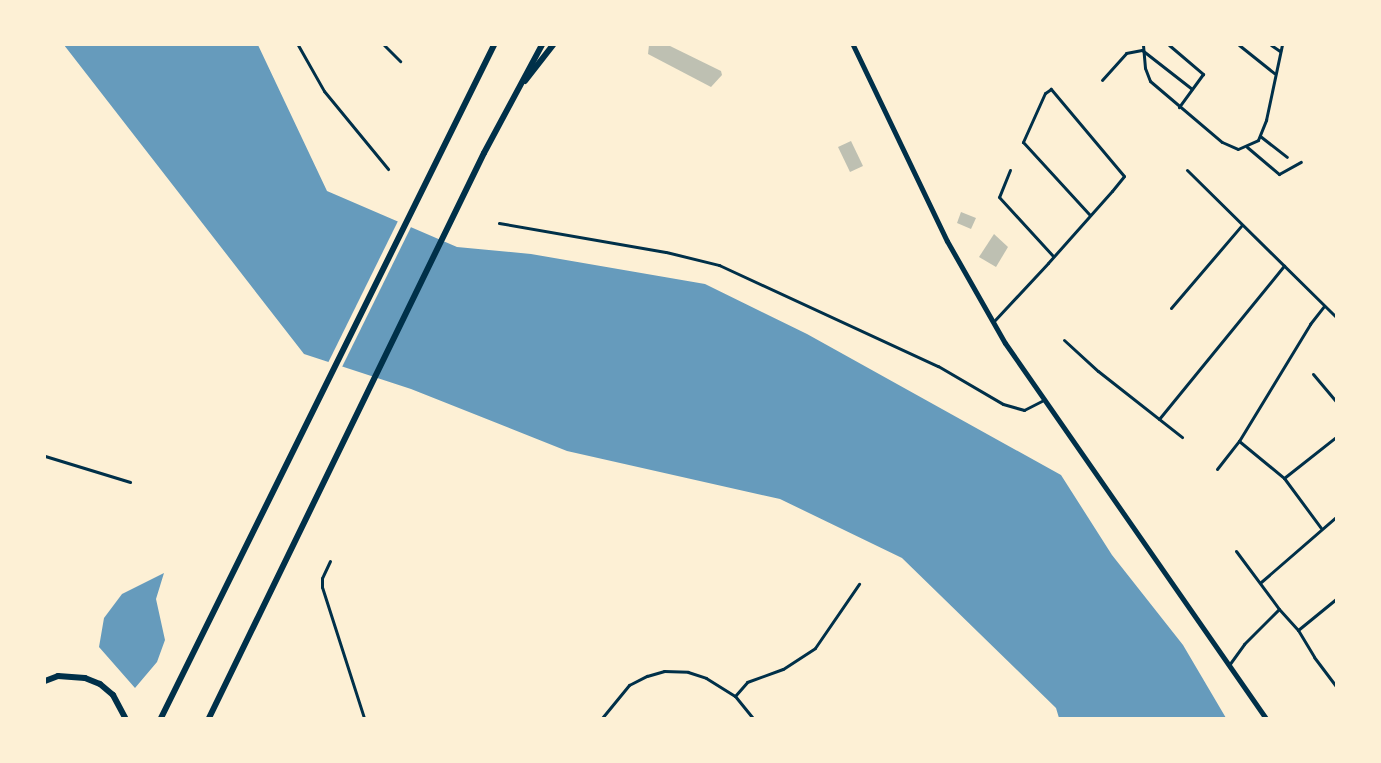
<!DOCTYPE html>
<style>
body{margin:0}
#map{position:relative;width:1381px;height:763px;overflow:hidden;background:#fdf0d5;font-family:"Roboto Condensed",sans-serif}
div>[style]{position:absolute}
.water>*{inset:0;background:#669bbc}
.pier>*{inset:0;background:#fdf0d5}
.building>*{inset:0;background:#bec0b2}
.minor>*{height:3px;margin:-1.5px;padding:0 1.5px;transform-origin:1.5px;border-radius:1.5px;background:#003049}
.primary>*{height:5px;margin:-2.5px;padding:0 2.5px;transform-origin:2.5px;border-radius:2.5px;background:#003049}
.motorway>*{height:6px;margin:-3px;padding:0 3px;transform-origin:3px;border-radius:3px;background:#003049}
span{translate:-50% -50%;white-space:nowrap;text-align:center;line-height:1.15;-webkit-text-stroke:6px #fdf0d5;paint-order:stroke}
.frame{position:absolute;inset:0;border:46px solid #fdf0d5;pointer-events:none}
</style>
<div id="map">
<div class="water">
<i style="clip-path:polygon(64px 45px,258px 45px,327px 191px,457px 247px,531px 254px,705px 284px,807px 334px,1061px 475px,1112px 555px,1183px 645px,1226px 718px,1059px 718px,1056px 708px,902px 558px,780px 499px,567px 451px,411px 389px,304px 354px)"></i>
<i style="clip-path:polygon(164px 573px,156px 599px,165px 640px,157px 662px,135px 688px,99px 647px,104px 618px,122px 594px)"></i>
</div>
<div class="pier">
<i style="clip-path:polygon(399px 219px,412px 225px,341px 369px,327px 365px)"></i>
</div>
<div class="building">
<i style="clip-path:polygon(649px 45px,668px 45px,721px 71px,722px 75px,711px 87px,648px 54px)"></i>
<i style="clip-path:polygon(851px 141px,863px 166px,850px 172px,838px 147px)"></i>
<i style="clip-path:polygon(961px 212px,976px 218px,971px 229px,957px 223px)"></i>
<i style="clip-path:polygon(994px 234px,1008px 247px,996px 267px,979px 257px)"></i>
</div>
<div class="minor">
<i style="left:298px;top:45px;width:53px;rotate:60.5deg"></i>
<i style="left:324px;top:91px;width:101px;rotate:50.6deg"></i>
<i style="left:384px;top:45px;width:23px;rotate:45deg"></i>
<i style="left:1143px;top:45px;width:23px;rotate:85deg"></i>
<i style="left:1145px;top:68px;width:14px;rotate:69deg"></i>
<i style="left:1150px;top:81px;width:94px;rotate:40.3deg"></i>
<i style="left:1222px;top:142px;width:17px;rotate:24deg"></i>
<i style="left:1238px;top:149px;width:22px;rotate:-24deg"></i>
<i style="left:1258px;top:140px;width:22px;rotate:-68deg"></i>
<i style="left:1266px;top:120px;width:77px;rotate:-78deg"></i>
<i style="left:1169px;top:45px;width:45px;rotate:40.5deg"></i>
<i style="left:1203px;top:74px;width:41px;rotate:126deg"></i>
<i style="left:1239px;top:45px;width:45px;rotate:38.7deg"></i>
<i style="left:1271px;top:45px;width:11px;rotate:34deg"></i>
<i style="left:1102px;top:80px;width:36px;rotate:-48deg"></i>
<i style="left:1126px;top:53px;width:16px;rotate:-11deg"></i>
<i style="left:1142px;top:50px;width:63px;rotate:38deg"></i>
<i style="left:1260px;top:136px;width:34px;rotate:38deg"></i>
<i style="left:1247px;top:147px;width:42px;rotate:40.2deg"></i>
<i style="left:1279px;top:174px;width:25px;rotate:-29deg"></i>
<i style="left:1010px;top:170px;width:29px;rotate:112deg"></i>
<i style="left:999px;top:197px;width:80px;rotate:47.5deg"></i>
<i style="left:1187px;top:170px;width:209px;rotate:44.6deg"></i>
<i style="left:499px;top:223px;width:169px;rotate:9.9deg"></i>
<i style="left:666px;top:252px;width:55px;rotate:13.8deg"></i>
<i style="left:719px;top:265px;width:241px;rotate:24.8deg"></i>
<i style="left:938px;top:366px;width:75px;rotate:30.3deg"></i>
<i style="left:1003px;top:404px;width:22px;rotate:16deg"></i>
<i style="left:1024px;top:410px;width:22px;rotate:-27deg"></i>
<i style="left:1171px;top:308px;width:108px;rotate:-49.5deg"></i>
<i style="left:994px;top:321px;width:79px;rotate:-47deg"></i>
<i style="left:1048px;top:263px;width:96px;rotate:-48.4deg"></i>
<i style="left:1112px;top:191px;width:19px;rotate:-51deg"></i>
<i style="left:1124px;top:176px;width:114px;rotate:-130deg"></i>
<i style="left:1051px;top:89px;width:7px;rotate:146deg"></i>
<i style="left:1045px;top:93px;width:54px;rotate:114.2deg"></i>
<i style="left:1023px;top:142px;width:99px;rotate:47.5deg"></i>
<i style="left:1064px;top:340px;width:46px;rotate:42.4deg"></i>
<i style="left:1098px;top:371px;width:107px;rotate:38.2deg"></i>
<i style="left:1313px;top:374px;width:35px;rotate:50deg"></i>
<i style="left:1159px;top:419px;width:198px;rotate:-50.8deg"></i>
<i style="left:1239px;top:441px;width:58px;rotate:39.4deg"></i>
<i style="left:1284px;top:478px;width:62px;rotate:53.5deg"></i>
<i style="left:45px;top:456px;width:89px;rotate:17deg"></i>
<i style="left:1217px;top:469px;width:36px;rotate:-52deg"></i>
<i style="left:1239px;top:441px;width:137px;rotate:-58.7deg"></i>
<i style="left:1310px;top:324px;width:23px;rotate:-52deg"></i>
<i style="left:1284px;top:478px;width:66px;rotate:-38.3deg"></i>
<i style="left:1236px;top:551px;width:72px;rotate:53.4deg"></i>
<i style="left:1279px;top:609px;width:28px;rotate:48deg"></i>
<i style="left:1298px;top:630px;width:31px;rotate:59deg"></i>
<i style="left:1314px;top:657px;width:36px;rotate:53deg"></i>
<i style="left:330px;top:561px;width:19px;rotate:115deg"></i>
<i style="left:322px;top:578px;width:9px;rotate:90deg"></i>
<i style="left:322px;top:587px;width:138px;rotate:72.2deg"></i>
<i style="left:1261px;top:582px;width:99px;rotate:-40.9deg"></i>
<i style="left:1298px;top:630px;width:49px;rotate:-39.2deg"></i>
<i style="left:1229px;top:665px;width:26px;rotate:-54deg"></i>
<i style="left:1244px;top:644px;width:49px;rotate:-45deg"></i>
<i style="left:735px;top:696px;width:18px;rotate:-49deg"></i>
<i style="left:747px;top:682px;width:38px;rotate:-20deg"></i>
<i style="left:783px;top:669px;width:38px;rotate:-33deg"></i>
<i style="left:815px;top:648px;width:78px;rotate:-55.5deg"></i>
<i style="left:602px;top:718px;width:43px;rotate:-50.7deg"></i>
<i style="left:629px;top:685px;width:20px;rotate:-27deg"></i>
<i style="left:647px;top:676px;width:18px;rotate:-16deg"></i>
<i style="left:664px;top:671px;width:24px;rotate:2deg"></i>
<i style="left:688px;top:672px;width:19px;rotate:18deg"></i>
<i style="left:706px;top:678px;width:34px;rotate:32deg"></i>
<i style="left:735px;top:696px;width:28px;rotate:51deg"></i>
</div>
<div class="primary">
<i style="left:853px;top:45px;width:217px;rotate:64.4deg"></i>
<i style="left:947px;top:241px;width:117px;rotate:60.4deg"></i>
<i style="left:1005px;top:343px;width:457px;rotate:55.2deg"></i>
</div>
<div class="motorway">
<i style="left:525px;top:81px;width:46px;rotate:-52.1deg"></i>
<i style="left:45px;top:681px;width:14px;rotate:-21deg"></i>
<i style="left:58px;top:676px;width:27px;rotate:4deg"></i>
<i style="left:85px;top:678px;width:16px;rotate:22deg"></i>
<i style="left:100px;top:684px;width:17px;rotate:40deg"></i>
<i style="left:113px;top:695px;width:26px;rotate:62deg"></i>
<i style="left:161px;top:718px;width:751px;rotate:-63.67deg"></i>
<i style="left:209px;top:718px;width:628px;rotate:-64.05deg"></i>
<i style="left:484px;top:153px;width:123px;rotate:-61.8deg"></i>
</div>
<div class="frame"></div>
</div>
